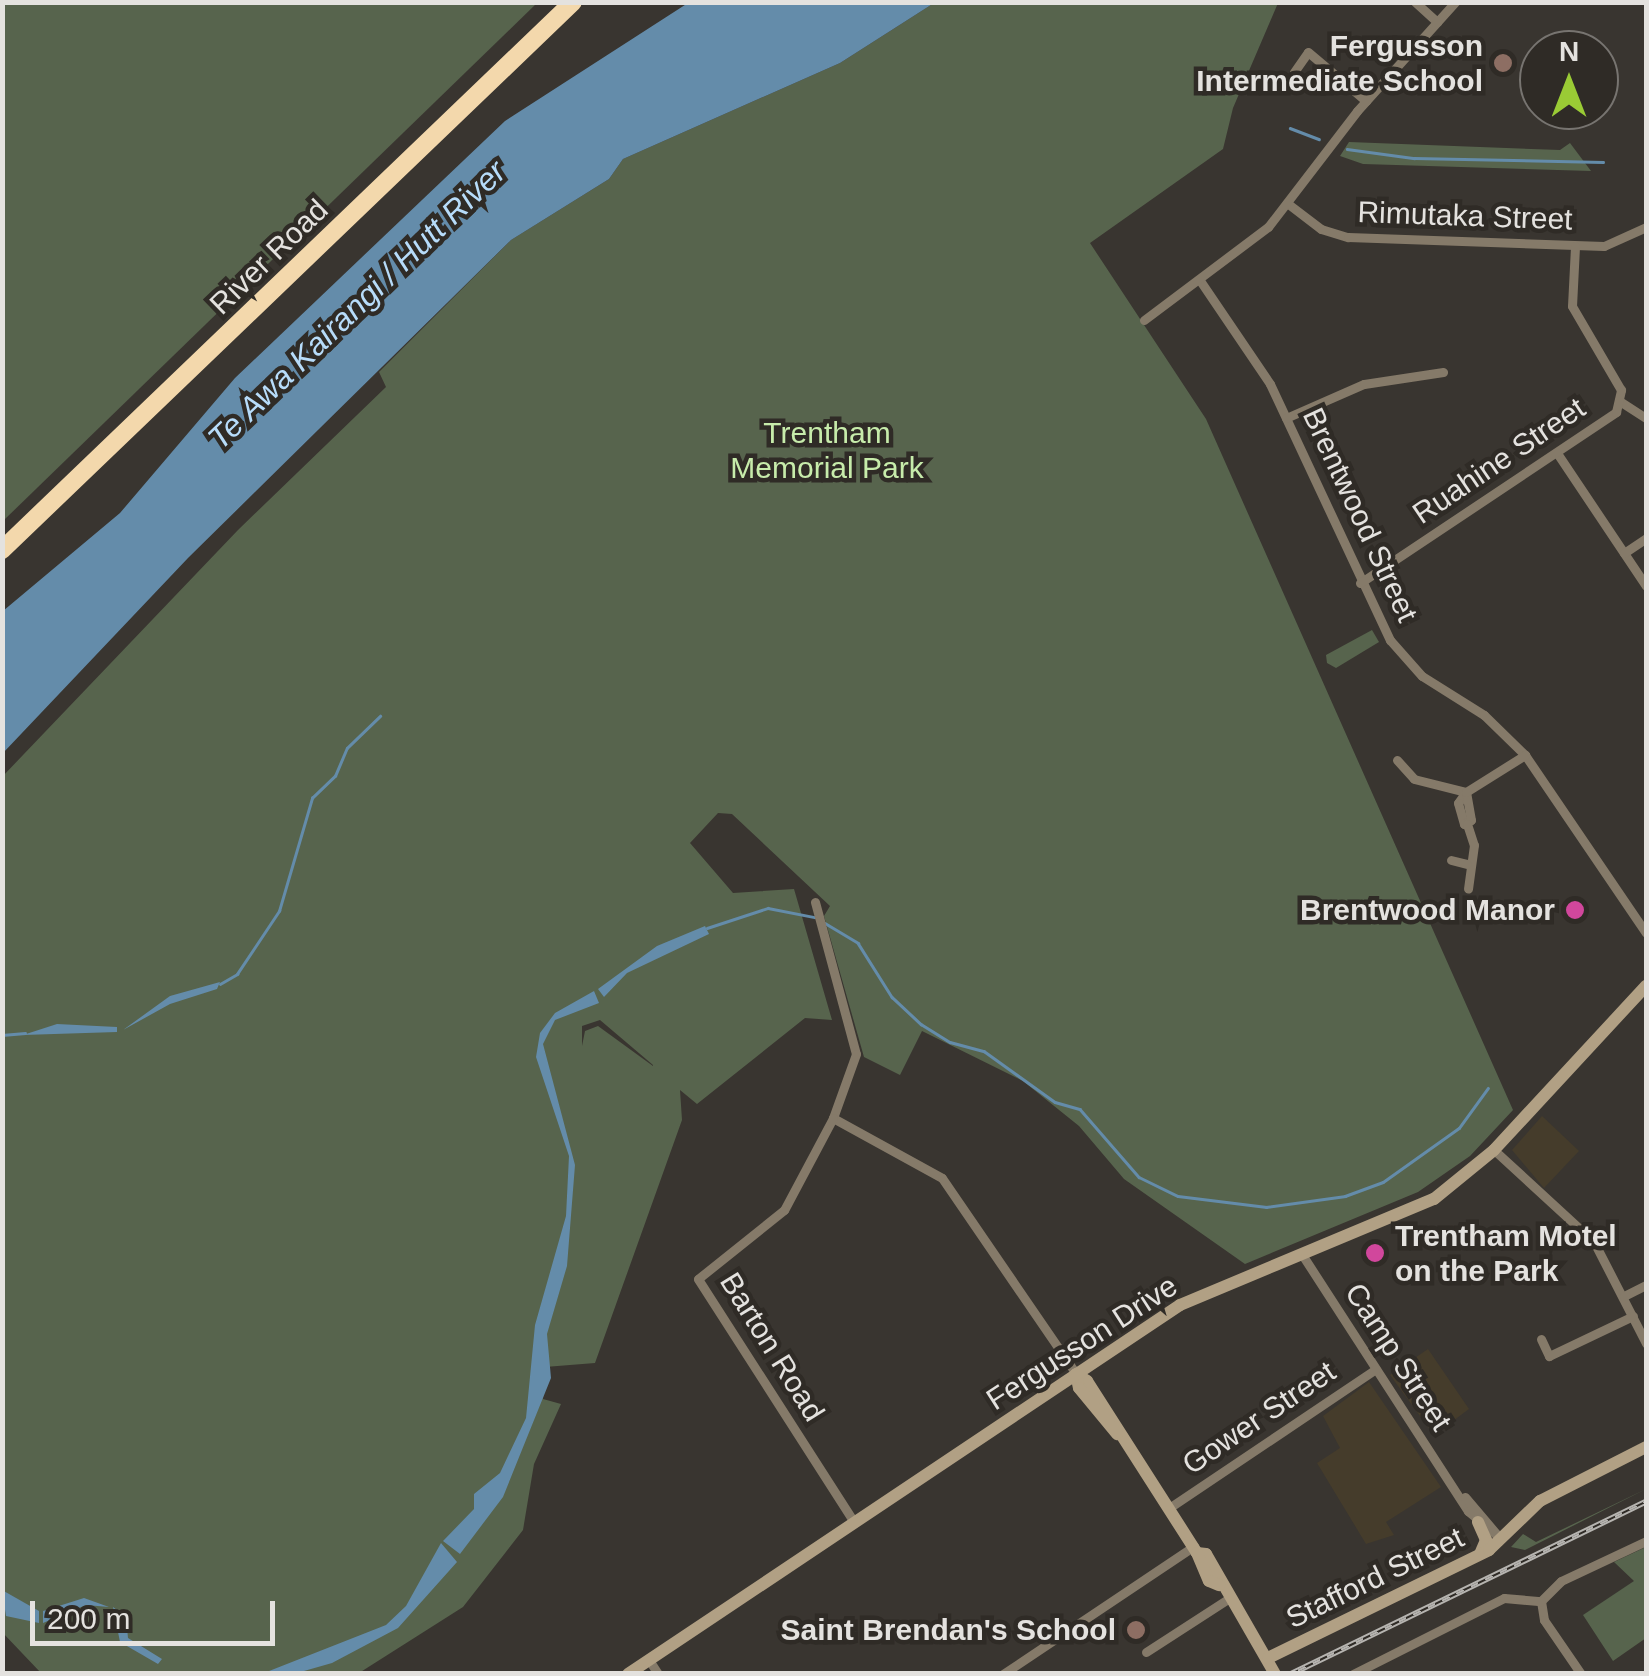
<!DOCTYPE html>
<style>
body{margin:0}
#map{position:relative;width:1649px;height:1676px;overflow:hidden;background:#393530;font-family:Arial,sans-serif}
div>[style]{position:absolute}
.commercial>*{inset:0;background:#453c2b}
.green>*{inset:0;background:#57644d}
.water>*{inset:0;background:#648caa}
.stream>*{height:2.5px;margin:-1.25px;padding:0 1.25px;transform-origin:1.25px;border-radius:1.25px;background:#648caa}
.street>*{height:9px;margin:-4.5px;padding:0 4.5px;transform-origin:4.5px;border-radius:4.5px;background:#857a69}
.secondary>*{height:12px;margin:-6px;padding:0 6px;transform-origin:6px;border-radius:6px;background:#b1a084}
.highway>*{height:18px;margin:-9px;padding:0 9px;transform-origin:9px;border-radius:9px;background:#f3d8ac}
.rail>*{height:6px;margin-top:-3px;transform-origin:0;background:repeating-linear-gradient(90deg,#2f2b26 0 8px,#b6b4b0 0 16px);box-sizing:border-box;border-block:2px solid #b6b4b0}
.dots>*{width:28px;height:28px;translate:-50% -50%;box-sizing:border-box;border:5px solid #2f2b26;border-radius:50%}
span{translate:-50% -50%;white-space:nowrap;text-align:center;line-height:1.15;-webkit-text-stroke:9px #2f2b26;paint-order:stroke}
.poi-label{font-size:30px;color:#e4e2df;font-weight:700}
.right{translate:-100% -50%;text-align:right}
.left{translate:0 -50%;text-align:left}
.street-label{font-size:30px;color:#e4e2df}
.park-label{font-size:30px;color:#c7ecab}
.water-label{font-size:32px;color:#b7dcfa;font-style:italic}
.frame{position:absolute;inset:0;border:5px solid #e4e2df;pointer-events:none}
.north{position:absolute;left:1519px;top:30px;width:100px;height:100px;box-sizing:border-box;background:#2f2b26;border:2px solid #777470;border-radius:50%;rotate:0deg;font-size:28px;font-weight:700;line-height:40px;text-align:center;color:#e4e2df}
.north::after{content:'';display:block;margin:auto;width:35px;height:45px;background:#9acb35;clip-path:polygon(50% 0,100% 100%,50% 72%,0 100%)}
.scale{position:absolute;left:30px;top:1601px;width:245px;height:45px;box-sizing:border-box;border:5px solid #e4e2df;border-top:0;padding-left:12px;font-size:30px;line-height:35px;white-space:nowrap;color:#e4e2df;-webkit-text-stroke:8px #2f2b26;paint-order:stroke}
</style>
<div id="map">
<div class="commercial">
<i style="clip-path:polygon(1542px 1116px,1579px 1151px,1544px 1188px,1512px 1150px)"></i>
<i style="clip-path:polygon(1428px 1349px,1469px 1409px,1434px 1435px,1390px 1375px)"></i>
<i style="clip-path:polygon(1369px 1382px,1441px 1487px,1386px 1522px,1394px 1535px,1366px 1544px,1317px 1463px,1340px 1448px,1323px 1416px)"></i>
</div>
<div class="green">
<i style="clip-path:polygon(3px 2px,537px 2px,537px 3px,3px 521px)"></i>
<i style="clip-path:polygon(evenodd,934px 3px,1278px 3px,1233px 108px,1223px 149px,1090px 243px,1206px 419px,1513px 1110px,1470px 1156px,1418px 1192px,1245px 1264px,1124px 1179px,1079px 1126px,1023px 1081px,922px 1031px,900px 1075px,864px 1057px,824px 916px,830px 906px,732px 814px,718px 813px,690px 843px,733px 893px,794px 889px,832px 1020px,805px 1018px,697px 1104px,680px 1090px,682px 1120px,595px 1363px,545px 1367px,543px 1399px,561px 1404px,534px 1464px,523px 1530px,463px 1607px,359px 1673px,41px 1673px,2px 1632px,2px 777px,238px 530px,386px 387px,379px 372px,511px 240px,609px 179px,623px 159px,840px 63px,934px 3px,600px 1020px,653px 1065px,653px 1066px,598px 1026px,585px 1031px,582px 1046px,582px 1026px,600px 1020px)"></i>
<i style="clip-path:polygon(1349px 142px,1560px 150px,1570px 143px,1591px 171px,1363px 164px,1340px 156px)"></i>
<i style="clip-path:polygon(1372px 630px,1379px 642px,1336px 668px,1327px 663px,1326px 655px)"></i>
<i style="clip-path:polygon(1646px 1489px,1525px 1550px,1511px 1547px,1523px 1534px,1536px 1542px)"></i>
<i style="clip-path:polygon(1646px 1547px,1646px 1638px,1613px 1661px,1583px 1615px,1634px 1581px,1614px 1562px)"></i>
</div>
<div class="water">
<i style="clip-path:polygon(688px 3px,934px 3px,840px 63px,623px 159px,609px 179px,511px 240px,188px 558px,3px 753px,3px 611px,120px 513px,235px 378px,505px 121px)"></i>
<i style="clip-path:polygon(705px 926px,709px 934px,627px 973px,604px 997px,598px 989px,657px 946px)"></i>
<i style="clip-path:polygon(220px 982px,217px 989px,170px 1004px,123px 1030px,170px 996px)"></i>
<i style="clip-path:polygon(594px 991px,599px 1003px,555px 1020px,543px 1044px,575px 1165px,567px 1266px,547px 1334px,551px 1378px,503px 1497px,460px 1554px,443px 1541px,474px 1509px,474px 1494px,500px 1473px,526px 1418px,535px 1325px,566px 1216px,569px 1156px,536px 1057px,540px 1033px,555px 1013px)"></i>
<i style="clip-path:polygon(57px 1024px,117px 1027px,117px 1032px,23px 1035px)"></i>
<i style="clip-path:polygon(441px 1543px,457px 1562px,398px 1628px,332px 1663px,297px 1673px,264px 1673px,386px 1625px,406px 1606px)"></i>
<i style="clip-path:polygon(2px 1590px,39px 1611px,39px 1623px,6px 1616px)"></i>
<i style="clip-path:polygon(84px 1598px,109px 1607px,86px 1605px,43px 1623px,43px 1611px)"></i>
<i style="clip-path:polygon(113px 1607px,126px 1617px,128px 1638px,162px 1659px,158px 1664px,120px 1642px)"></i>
</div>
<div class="stream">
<i style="left:1290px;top:128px;width:31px;rotate:21deg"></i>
<i style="left:1347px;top:149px;width:68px;rotate:7.7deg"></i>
<i style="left:1414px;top:158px;width:189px;rotate:1.2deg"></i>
<i style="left:825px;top:923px;width:39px;rotate:31deg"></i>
<i style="left:858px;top:943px;width:64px;rotate:57.8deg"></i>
<i style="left:892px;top:997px;width:40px;rotate:43deg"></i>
<i style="left:921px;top:1024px;width:34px;rotate:32deg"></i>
<i style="left:950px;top:1042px;width:35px;rotate:15deg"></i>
<i style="left:984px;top:1051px;width:87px;rotate:35.7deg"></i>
<i style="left:1055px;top:1102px;width:26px;rotate:16deg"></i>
<i style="left:1080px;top:1109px;width:90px;rotate:49.1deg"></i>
<i style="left:1139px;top:1177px;width:43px;rotate:26deg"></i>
<i style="left:1178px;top:1196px;width:89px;rotate:7.1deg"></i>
<i style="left:1266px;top:1207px;width:80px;rotate:-7.9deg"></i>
<i style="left:1345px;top:1196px;width:40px;rotate:-20.2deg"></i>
<i style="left:1383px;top:1182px;width:93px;rotate:-35.4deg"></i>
<i style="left:1459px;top:1128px;width:49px;rotate:-54.1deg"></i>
<i style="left:707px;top:928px;width:64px;rotate:-18.2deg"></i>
<i style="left:768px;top:908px;width:47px;rotate:11.1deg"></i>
<i style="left:220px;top:984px;width:20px;rotate:-30deg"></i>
<i style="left:237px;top:974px;width:76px;rotate:-56.3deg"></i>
<i style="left:279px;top:911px;width:118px;rotate:-73.7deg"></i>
<i style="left:312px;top:798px;width:32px;rotate:-44deg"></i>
<i style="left:335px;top:776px;width:30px;rotate:-67deg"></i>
<i style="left:347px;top:748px;width:46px;rotate:-44.1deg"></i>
<i style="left:2px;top:1035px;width:23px;rotate:-5deg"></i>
</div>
<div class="street">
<i style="left:1415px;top:2px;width:30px;rotate:42deg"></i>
<i style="left:1294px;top:72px;width:24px;rotate:-55deg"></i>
<i style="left:1308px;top:52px;width:76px;rotate:40.2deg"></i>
<i style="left:1287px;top:203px;width:43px;rotate:37.4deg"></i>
<i style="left:1321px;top:229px;width:28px;rotate:17deg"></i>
<i style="left:1348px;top:237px;width:256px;rotate:2deg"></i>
<i style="left:1604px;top:246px;width:46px;rotate:-24.3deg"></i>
<i style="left:1201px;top:282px;width:123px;rotate:55.9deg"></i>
<i style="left:1270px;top:384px;width:283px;rotate:64.9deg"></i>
<i style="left:1390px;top:640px;width:48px;rotate:48.4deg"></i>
<i style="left:1422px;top:676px;width:73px;rotate:32.2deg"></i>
<i style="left:1484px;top:715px;width:57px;rotate:44.3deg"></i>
<i style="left:1525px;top:755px;width:215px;rotate:55.8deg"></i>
<i style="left:1144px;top:320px;width:155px;rotate:-36.9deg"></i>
<i style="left:1268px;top:227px;width:146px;rotate:-52.5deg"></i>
<i style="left:1357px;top:111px;width:147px;rotate:-48deg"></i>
<i style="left:1621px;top:402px;width:30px;rotate:33deg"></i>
<i style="left:1286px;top:418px;width:85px;rotate:-23.6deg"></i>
<i style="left:1364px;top:384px;width:80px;rotate:-8.6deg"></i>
<i style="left:1557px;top:453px;width:160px;rotate:56.2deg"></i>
<i style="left:1624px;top:553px;width:27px;rotate:-34deg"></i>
<i style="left:1360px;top:583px;width:308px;rotate:-33.7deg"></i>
<i style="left:1616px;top:412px;width:23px;rotate:-77deg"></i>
<i style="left:1621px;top:390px;width:97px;rotate:-120.3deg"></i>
<i style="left:1572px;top:306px;width:60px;rotate:-87.1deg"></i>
<i style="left:1397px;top:760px;width:25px;rotate:48deg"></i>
<i style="left:1414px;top:779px;width:54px;rotate:14deg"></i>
<i style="left:1465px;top:793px;width:12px;rotate:125deg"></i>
<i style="left:1458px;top:803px;width:22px;rotate:74deg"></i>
<i style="left:1464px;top:824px;width:8px;rotate:-30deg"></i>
<i style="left:1471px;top:820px;width:28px;rotate:-100deg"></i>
<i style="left:1466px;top:792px;width:70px;rotate:-32.1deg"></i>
<i style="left:1467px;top:824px;width:22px;rotate:72deg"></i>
<i style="left:1474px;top:845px;width:44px;rotate:97.8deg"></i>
<i style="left:1451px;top:860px;width:16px;rotate:14deg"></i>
<i style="left:815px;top:902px;width:157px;rotate:74.9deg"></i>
<i style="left:856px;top:1054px;width:68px;rotate:109.8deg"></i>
<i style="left:833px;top:1118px;width:124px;rotate:28.8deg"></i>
<i style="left:942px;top:1178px;width:237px;rotate:55.6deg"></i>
<i style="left:833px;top:1118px;width:104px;rotate:118deg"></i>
<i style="left:784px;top:1210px;width:110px;rotate:141.3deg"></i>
<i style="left:698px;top:1279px;width:289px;rotate:57.3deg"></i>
<i style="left:1494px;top:1150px;width:136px;rotate:42.6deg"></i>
<i style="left:1594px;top:1242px;width:114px;rotate:62.8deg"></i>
<i style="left:1303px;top:1256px;width:304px;rotate:57.1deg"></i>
<i style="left:1468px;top:1511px;width:40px;rotate:40deg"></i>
<i style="left:1624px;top:1296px;width:25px;rotate:-27deg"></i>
<i style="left:1541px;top:1339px;width:19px;rotate:65deg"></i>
<i style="left:1549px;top:1356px;width:93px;rotate:-25.5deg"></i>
<i style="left:1465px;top:1497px;width:52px;rotate:49.6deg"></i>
<i style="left:1169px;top:1508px;width:249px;rotate:-33.9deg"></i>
<i style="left:1541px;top:1601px;width:28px;rotate:-45deg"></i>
<i style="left:1561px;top:1581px;width:94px;rotate:-25.2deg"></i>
<i style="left:1541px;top:1601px;width:19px;rotate:81deg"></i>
<i style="left:1544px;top:1620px;width:65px;rotate:55.6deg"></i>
<i style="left:1146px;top:1652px;width:98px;rotate:-32.9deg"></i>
<i style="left:649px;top:1660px;width:17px;rotate:57deg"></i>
<i style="left:1003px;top:1674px;width:230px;rotate:-33.8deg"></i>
<i style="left:1353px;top:1674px;width:169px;rotate:-26.7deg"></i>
<i style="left:1504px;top:1598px;width:37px;rotate:5deg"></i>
</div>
<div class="secondary">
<i style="left:1076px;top:1374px;width:13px;rotate:32deg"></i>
<i style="left:1087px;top:1381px;width:204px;rotate:57.4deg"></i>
<i style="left:1197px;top:1553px;width:9px;rotate:6deg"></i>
<i style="left:1206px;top:1554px;width:138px;rotate:60.1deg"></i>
<i style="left:1076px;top:1374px;width:14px;rotate:78deg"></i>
<i style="left:1079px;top:1388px;width:60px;rotate:50.4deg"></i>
<i style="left:1478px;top:1522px;width:20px;rotate:66deg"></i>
<i style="left:1486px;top:1540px;width:15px;rotate:113deg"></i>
<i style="left:1197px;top:1553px;width:30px;rotate:67deg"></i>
<i style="left:1209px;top:1581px;width:11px;rotate:22deg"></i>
<i style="left:1268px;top:1658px;width:246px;rotate:-26deg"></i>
<i style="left:1489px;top:1550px;width:71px;rotate:-43.9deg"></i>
<i style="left:1540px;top:1501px;width:119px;rotate:-27deg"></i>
<i style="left:628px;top:1674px;width:664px;rotate:-33.76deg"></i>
<i style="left:1180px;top:1305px;width:275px;rotate:-22.7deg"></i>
<i style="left:1434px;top:1199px;width:77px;rotate:-39.2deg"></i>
<i style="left:1494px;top:1150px;width:224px;rotate:-47.2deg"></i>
</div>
<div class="highway">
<i style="left:2px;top:550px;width:791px;rotate:-43.82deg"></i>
</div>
<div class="rail">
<i style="left:1291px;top:1674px;width:394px;rotate:-25.9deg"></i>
</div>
<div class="dots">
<i style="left:1503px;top:63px;background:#8d6e63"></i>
<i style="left:1575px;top:910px;background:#d1479c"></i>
<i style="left:1375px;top:1253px;background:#d1479c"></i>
<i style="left:1136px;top:1630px;background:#8d6e63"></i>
</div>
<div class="poi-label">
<span class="right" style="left:1483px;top:63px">Fergusson<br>Intermediate School</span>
<span class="right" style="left:1555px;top:910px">Brentwood Manor</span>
<span class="left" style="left:1395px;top:1253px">Trentham Motel<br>on the Park</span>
<span class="right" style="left:1116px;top:1630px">Saint Brendan's School</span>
</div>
<div class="street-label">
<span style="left:1465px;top:216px;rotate:2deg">Rimutaka Street</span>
<span style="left:269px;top:257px;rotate:-44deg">River Road</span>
<span style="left:1499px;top:461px;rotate:-34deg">Ruahine Street</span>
<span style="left:1360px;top:515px;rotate:65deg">Brentwood Street</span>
<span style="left:1082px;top:1343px;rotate:-33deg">Fergusson Drive</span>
<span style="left:772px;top:1347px;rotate:58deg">Barton Road</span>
<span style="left:1398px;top:1357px;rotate:57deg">Camp Street</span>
<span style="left:1259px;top:1418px;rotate:-34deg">Gower Street</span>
<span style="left:1375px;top:1578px;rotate:-26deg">Stafford Street</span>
</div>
<div class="park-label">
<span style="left:827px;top:450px">Trentham<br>Memorial Park</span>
</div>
<div class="water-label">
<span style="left:357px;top:305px;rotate:-44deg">Te Awa Kairangi / Hutt River</span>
</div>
<div class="frame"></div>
<div class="north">N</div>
<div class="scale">200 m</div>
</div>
